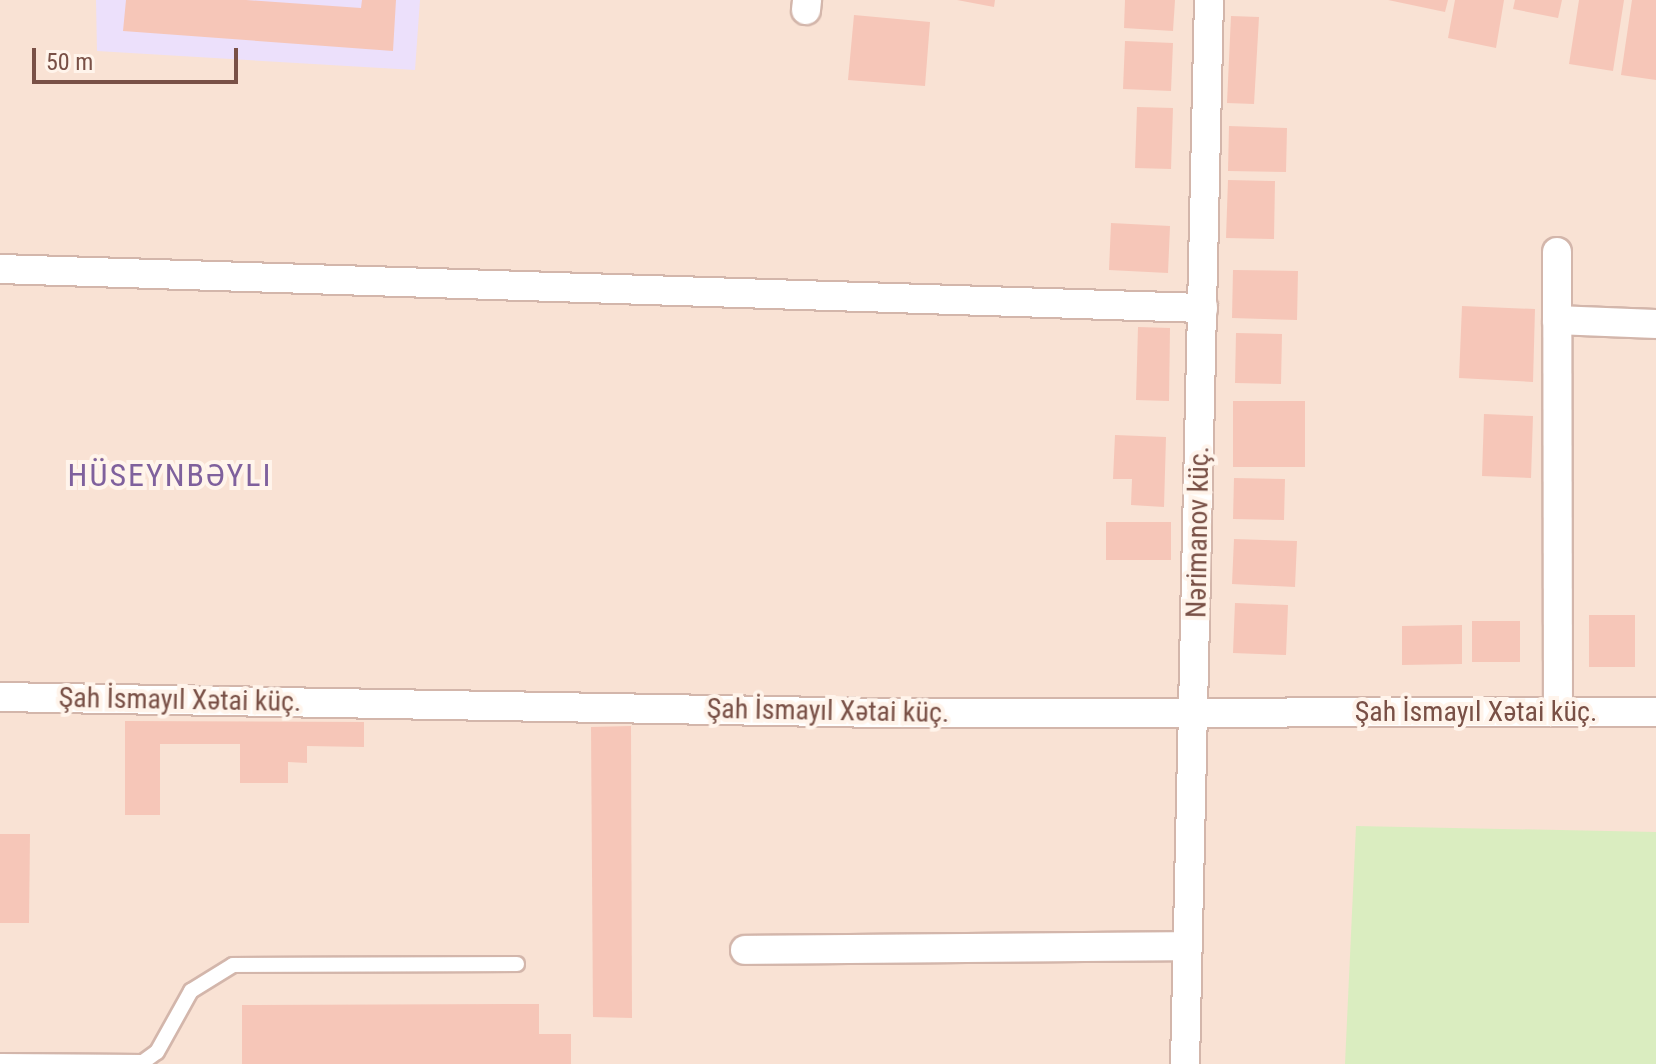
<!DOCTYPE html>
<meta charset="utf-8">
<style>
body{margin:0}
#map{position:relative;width:1656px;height:1064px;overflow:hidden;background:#feefe3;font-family:"Roboto Condensed",sans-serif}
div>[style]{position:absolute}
.residential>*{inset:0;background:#f9e2d4}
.education>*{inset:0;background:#ece0fb}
.green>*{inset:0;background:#daedc0}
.building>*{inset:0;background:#f6c6b8}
.roads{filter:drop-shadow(2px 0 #d3b6ab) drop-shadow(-2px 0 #d3b6ab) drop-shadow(0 2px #d3b6ab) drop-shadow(0 -2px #d3b6ab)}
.lane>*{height:14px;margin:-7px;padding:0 7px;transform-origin:7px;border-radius:7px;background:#fff}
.street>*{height:28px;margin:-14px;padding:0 14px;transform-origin:14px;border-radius:14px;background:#fff}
span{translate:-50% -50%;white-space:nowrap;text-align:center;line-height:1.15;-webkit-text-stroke:8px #fff4eb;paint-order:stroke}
.street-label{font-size:28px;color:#795046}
.quarter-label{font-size:32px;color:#7f619d;letter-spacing:2px}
.scale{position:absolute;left:32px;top:48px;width:206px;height:36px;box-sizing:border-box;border:4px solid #795046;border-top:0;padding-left:10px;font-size:24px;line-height:28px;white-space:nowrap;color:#795046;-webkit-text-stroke:6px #fff4eb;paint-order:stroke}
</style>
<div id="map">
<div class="residential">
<i style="clip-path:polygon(0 0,1656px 0,1656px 1064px,0 1064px)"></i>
</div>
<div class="education">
<i style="clip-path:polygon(96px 0,420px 0,415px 70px,97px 51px)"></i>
</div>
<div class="green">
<i style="clip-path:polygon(1356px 826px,1656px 832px,1656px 1064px,1345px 1064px)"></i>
</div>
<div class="building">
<i style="clip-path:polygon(126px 0,246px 0,361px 8px,362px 0,396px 0,393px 51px,123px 31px)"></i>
<i style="clip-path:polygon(957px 0,995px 0,994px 7px)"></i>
<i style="clip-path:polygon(1125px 0,1175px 0,1173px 31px,1124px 28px)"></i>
<i style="clip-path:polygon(1388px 0,1448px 0,1445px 12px)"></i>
<i style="clip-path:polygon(1455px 0,1504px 0,1496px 48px,1448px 38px)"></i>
<i style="clip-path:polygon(1515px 0,1562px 0,1558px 18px,1513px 9px)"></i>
<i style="clip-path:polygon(1579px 0,1624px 0,1613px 71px,1569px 64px)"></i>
<i style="clip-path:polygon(1632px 0,1656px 0,1656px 80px,1621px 75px)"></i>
<i style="clip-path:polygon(854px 15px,930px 22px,925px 86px,848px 80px)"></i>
<i style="clip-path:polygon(1231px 16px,1259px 17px,1254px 104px,1227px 103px)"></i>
<i style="clip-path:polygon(1125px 41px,1173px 43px,1171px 91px,1123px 89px)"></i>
<i style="clip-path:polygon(1137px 107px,1173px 108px,1171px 169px,1135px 168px)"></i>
<i style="clip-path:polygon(1229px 126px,1287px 128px,1286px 172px,1228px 171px)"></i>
<i style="clip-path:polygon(1228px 180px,1275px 181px,1274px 239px,1226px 238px)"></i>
<i style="clip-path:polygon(1111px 223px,1170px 226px,1168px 273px,1109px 270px)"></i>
<i style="clip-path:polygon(1233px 270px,1298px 271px,1297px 320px,1232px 318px)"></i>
<i style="clip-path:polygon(1462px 306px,1535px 309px,1533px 382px,1459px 378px)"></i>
<i style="clip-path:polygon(1138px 327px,1170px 328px,1169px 401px,1136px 400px)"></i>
<i style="clip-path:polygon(1236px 333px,1282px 334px,1281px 384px,1235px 383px)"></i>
<i style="clip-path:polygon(1233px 401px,1305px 401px,1305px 467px,1233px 467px)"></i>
<i style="clip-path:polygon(1484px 414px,1533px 416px,1531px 478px,1482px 476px)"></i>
<i style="clip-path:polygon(1115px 435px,1166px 437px,1164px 507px,1131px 505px,1132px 479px,1113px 479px)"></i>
<i style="clip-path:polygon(1234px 478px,1285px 479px,1284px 520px,1233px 519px)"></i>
<i style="clip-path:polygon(1106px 522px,1171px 522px,1171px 560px,1106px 560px)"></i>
<i style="clip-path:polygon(1234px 539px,1297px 541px,1295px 587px,1232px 584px)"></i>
<i style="clip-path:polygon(1235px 603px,1288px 605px,1286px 655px,1233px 653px)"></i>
<i style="clip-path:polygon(1589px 615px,1635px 615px,1635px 667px,1589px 667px)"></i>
<i style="clip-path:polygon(1472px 621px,1520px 621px,1520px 662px,1472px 662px)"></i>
<i style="clip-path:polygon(1462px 625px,1462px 664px,1402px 665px,1402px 626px)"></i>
<i style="clip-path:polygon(125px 721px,364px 722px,364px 747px,307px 746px,307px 763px,288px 762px,288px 783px,240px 783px,240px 744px,160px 744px,160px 815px,125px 815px)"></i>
<i style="clip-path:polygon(631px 726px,632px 1018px,593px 1017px,591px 727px)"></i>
<i style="clip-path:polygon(0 834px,30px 834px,29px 923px,0 923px)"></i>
<i style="clip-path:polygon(539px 1004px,539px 1034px,571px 1034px,571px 1064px,242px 1064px,242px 1005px)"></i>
</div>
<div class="roads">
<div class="lane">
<i style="left:0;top:1061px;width:143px;rotate:0.4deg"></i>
<i style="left:143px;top:1062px;width:17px;rotate:-36deg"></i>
<i style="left:157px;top:1052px;width:70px;rotate:-60.9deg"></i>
<i style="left:191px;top:991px;width:49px;rotate:-31.8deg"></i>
<i style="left:233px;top:965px;width:284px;rotate:-0.2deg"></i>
</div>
<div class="street">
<i style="left:806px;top:10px;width:10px;rotate:-84deg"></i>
<i style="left:0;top:269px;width:1204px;rotate:1.86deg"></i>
<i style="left:1557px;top:320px;width:68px;rotate:-90deg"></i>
<i style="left:0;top:697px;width:879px;rotate:1.04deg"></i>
<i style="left:879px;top:713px;width:777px;rotate:-0.07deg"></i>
<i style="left:1558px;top:712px;width:392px;rotate:-90.1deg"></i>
<i style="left:1557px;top:320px;width:99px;rotate:2.3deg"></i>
<i style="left:745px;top:950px;width:443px;rotate:-0.5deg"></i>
<i style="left:1185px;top:1064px;width:1064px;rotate:-88.71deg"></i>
</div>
</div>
<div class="street-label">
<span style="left:1198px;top:532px;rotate:-89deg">Nərimanov küç.</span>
<span style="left:180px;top:700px;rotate:1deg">Şah İsmayıl Xətai küç.</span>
<span style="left:828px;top:711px;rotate:1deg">Şah İsmayıl Xətai küç.</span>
<span style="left:1476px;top:712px">Şah İsmayıl Xətai küç.</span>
</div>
<div class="quarter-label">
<span style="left:170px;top:475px">HÜSEYNBƏYLI</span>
</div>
<div class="scale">50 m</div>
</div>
